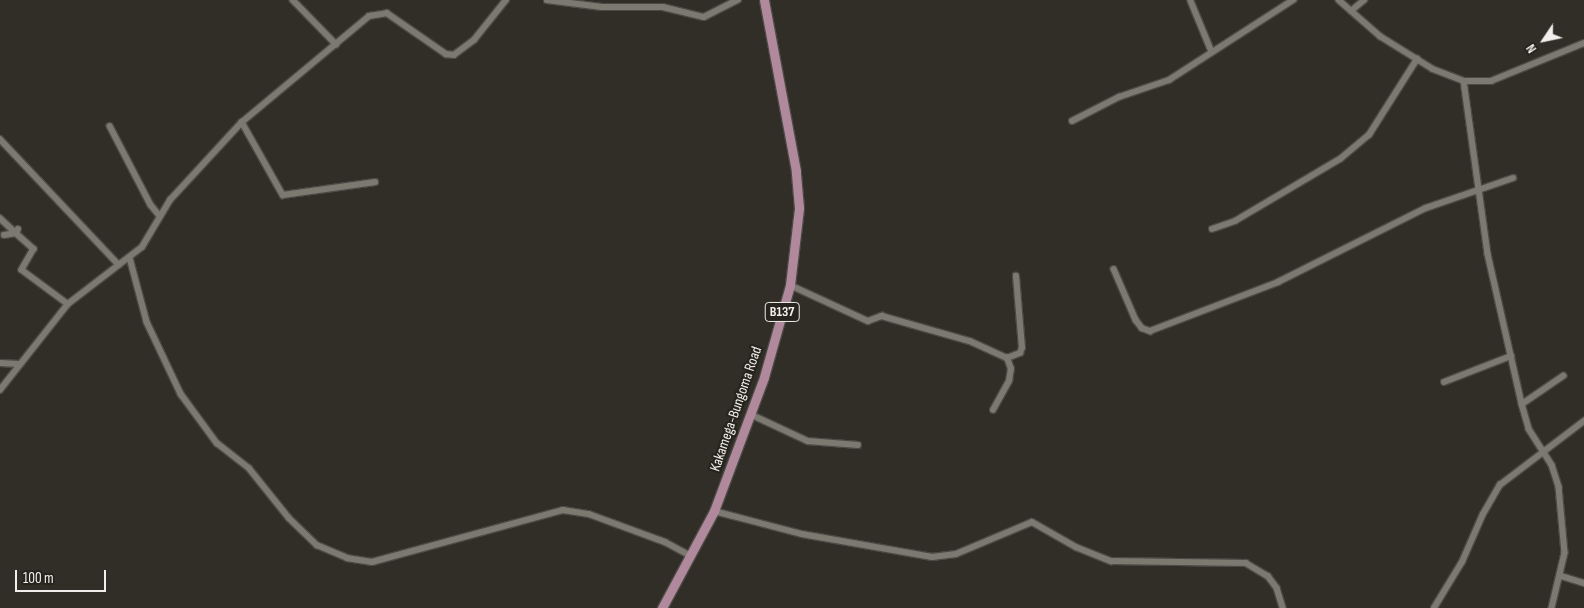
<!DOCTYPE html>
<style>
body{margin:0}
#map{position:relative;width:1584px;height:608px;overflow:hidden;background:#312e28;font-family:"Sofia Sans Condensed",sans-serif}
div>[style]{position:absolute}
.roads{filter:drop-shadow(1px 0 #4d4a45) drop-shadow(-1px 0 #4d4a45) drop-shadow(0 1px #4d4a45) drop-shadow(0 -1px #4d4a45)}
.street>*{height:5.5px;margin:-2.75px;padding:0 2.75px;transform-origin:2.75px;border-radius:2.75px;background:#7c7971}
.primary>*{height:9px;margin:-4.5px;padding:0 4.5px;transform-origin:4.5px;border-radius:4.5px;background:#b1899c}
span{translate:-50% -50%;white-space:nowrap;text-align:center;line-height:1.15;-webkit-text-stroke:4.5px #27241e;paint-order:stroke}
.shield-label span{padding:1px 4px;background:#27241e;border:1px solid;border-radius:4px;-webkit-text-stroke-width:0}
.shield-label{font-size:14px;color:#f0efeb;font-weight:700}
.street-label{font-size:15px;color:#f0efeb}
.north{position:absolute;left:1519px;top:15px;width:50px;height:50px;-webkit-text-stroke:4px #27241e;paint-order:stroke;rotate:236deg;font-size:14px;font-weight:700;line-height:20px;text-align:center;color:#f0efeb}
.north::after{content:'';display:block;margin:auto;width:18px;height:22px;background:#f0efeb;clip-path:polygon(50% 0,100% 100%,50% 72%,0 100%)}
.scale{position:absolute;left:15px;top:570px;width:91px;height:22px;box-sizing:border-box;border:2px solid #f0efeb;border-top:0;padding-left:6px;font-size:15px;line-height:18px;white-space:nowrap;color:#f0efeb;-webkit-text-stroke:4px #27241e;paint-order:stroke}
</style>
<div id="map">
<div class="roads">
<div class="street">
<i style="left:293px;top:0;width:62px;rotate:45.7deg"></i>
<i style="left:547px;top:0;width:55px;rotate:7.3deg"></i>
<i style="left:602px;top:7px;width:61px"></i>
<i style="left:663px;top:7px;width:42px;rotate:13.7deg"></i>
<i style="left:704px;top:17px;width:38px;rotate:-27deg"></i>
<i style="left:1339px;top:0;width:55px;rotate:41.3deg"></i>
<i style="left:1380px;top:36px;width:62px;rotate:31.9deg"></i>
<i style="left:1433px;top:69px;width:33px;rotate:21deg"></i>
<i style="left:1464px;top:81px;width:27px"></i>
<i style="left:1491px;top:81px;width:100px;rotate:-22.2deg"></i>
<i style="left:1191px;top:1px;width:55px;rotate:67.6deg"></i>
<i style="left:1351px;top:11px;width:17px;rotate:-40deg"></i>
<i style="left:1464px;top:81px;width:175px;rotate:82.1deg"></i>
<i style="left:1488px;top:254px;width:154px;rotate:77.2deg"></i>
<i style="left:1522px;top:404px;width:26px;rotate:74deg"></i>
<i style="left:1529px;top:429px;width:43px;rotate:57.4deg"></i>
<i style="left:1552px;top:465px;width:23px;rotate:72deg"></i>
<i style="left:1559px;top:487px;width:66px;rotate:84.8deg"></i>
<i style="left:1565px;top:553px;width:57px;rotate:103.3deg"></i>
<i style="left:1072px;top:121px;width:53px;rotate:-27.1deg"></i>
<i style="left:1119px;top:97px;width:53px;rotate:-18.8deg"></i>
<i style="left:1169px;top:80px;width:148px;rotate:-32.8deg"></i>
<i style="left:242px;top:122px;width:84px;rotate:60.7deg"></i>
<i style="left:283px;top:195px;width:93px;rotate:-8deg"></i>
<i style="left:110px;top:126px;width:89px;rotate:62.6deg"></i>
<i style="left:151px;top:205px;width:14px;rotate:51deg"></i>
<i style="left:0;top:139px;width:173px;rotate:46.6deg"></i>
<i style="left:0;top:218px;width:22px;rotate:43deg"></i>
<i style="left:16px;top:233px;width:4px;rotate:-63deg"></i>
<i style="left:1212px;top:229px;width:24px;rotate:-19deg"></i>
<i style="left:1235px;top:221px;width:122px;rotate:-30.6deg"></i>
<i style="left:1340px;top:159px;width:38px;rotate:-40deg"></i>
<i style="left:1369px;top:135px;width:90px;rotate:-57.7deg"></i>
<i style="left:4px;top:235px;width:12px;rotate:-9deg"></i>
<i style="left:16px;top:233px;width:24px;rotate:42deg"></i>
<i style="left:34px;top:249px;width:24px;rotate:120deg"></i>
<i style="left:22px;top:270px;width:57px;rotate:36.5deg"></i>
<i style="left:130px;top:258px;width:66px;rotate:75.1deg"></i>
<i style="left:147px;top:322px;width:80px;rotate:64.7deg"></i>
<i style="left:181px;top:394px;width:61px;rotate:53.7deg"></i>
<i style="left:217px;top:443px;width:41px;rotate:38deg"></i>
<i style="left:249px;top:468px;width:64px;rotate:51.3deg"></i>
<i style="left:289px;top:518px;width:39px;rotate:44deg"></i>
<i style="left:317px;top:545px;width:33px;rotate:23deg"></i>
<i style="left:347px;top:558px;width:25px;rotate:9deg"></i>
<i style="left:372px;top:562px;width:198px;rotate:-15.2deg"></i>
<i style="left:563px;top:510px;width:26px;rotate:9deg"></i>
<i style="left:589px;top:514px;width:81px;rotate:20.2deg"></i>
<i style="left:665px;top:542px;width:30px;rotate:28deg"></i>
<i style="left:1114px;top:269px;width:56px;rotate:66.7deg"></i>
<i style="left:1136px;top:320px;width:10px;rotate:53deg"></i>
<i style="left:1142px;top:328px;width:9px;rotate:21deg"></i>
<i style="left:1150px;top:331px;width:137px;rotate:-20.9deg"></i>
<i style="left:1278px;top:282px;width:165px;rotate:-26.6deg"></i>
<i style="left:1426px;top:208px;width:92px;rotate:-19deg"></i>
<i style="left:790px;top:285px;width:86px;rotate:24.8deg"></i>
<i style="left:868px;top:321px;width:15px;rotate:-20deg"></i>
<i style="left:882px;top:316px;width:91px;rotate:15.9deg"></i>
<i style="left:970px;top:341px;width:41px;rotate:24.7deg"></i>
<i style="left:1007px;top:358px;width:14px;rotate:-21deg"></i>
<i style="left:1020px;top:353px;width:5px;rotate:-68deg"></i>
<i style="left:1022px;top:348px;width:72px;rotate:-94.8deg"></i>
<i style="left:0;top:363px;width:19px;rotate:3deg"></i>
<i style="left:1444px;top:382px;width:72px;rotate:-21.2deg"></i>
<i style="left:0;top:390px;width:110px;rotate:-51.7deg"></i>
<i style="left:68px;top:304px;width:93px;rotate:-37.6deg"></i>
<i style="left:142px;top:247px;width:55px;rotate:-59.2deg"></i>
<i style="left:170px;top:200px;width:106px;rotate:-47.3deg"></i>
<i style="left:242px;top:122px;width:165px;rotate:-39.8deg"></i>
<i style="left:369px;top:16px;width:18px;rotate:-9deg"></i>
<i style="left:387px;top:13px;width:72px;rotate:34.8deg"></i>
<i style="left:446px;top:54px;width:8px;rotate:7deg"></i>
<i style="left:454px;top:55px;width:25px;rotate:-37deg"></i>
<i style="left:474px;top:40px;width:51px;rotate:-51.3deg"></i>
<i style="left:1522px;top:404px;width:50px;rotate:-34.3deg"></i>
<i style="left:993px;top:410px;width:33px;rotate:-61deg"></i>
<i style="left:1009px;top:381px;width:12px;rotate:-81deg"></i>
<i style="left:1011px;top:369px;width:12px;rotate:-110deg"></i>
<i style="left:750px;top:414px;width:64px;rotate:25deg"></i>
<i style="left:808px;top:441px;width:50px;rotate:4.6deg"></i>
<i style="left:714px;top:511px;width:91px;rotate:14.6deg"></i>
<i style="left:802px;top:534px;width:132px;rotate:10deg"></i>
<i style="left:932px;top:557px;width:24px;rotate:-7deg"></i>
<i style="left:956px;top:554px;width:82px;rotate:-22.8deg"></i>
<i style="left:1032px;top:522px;width:51px;rotate:29.6deg"></i>
<i style="left:1076px;top:547px;width:38px;rotate:22deg"></i>
<i style="left:1111px;top:561px;width:135px;rotate:0.8deg"></i>
<i style="left:1246px;top:563px;width:26px;rotate:31deg"></i>
<i style="left:1268px;top:576px;width:15px;rotate:53deg"></i>
<i style="left:1277px;top:588px;width:21px;rotate:73deg"></i>
<i style="left:1561px;top:576px;width:24px;rotate:17deg"></i>
<i style="left:1434px;top:608px;width:54px;rotate:-58.7deg"></i>
<i style="left:1462px;top:562px;width:52px;rotate:-66.4deg"></i>
<i style="left:1483px;top:514px;width:34px;rotate:-60deg"></i>
<i style="left:1500px;top:485px;width:106px;rotate:-37.3deg"></i>
</div>
<div class="primary">
<i style="left:662px;top:608px;width:110px;rotate:-61.8deg"></i>
<i style="left:714px;top:511px;width:143px;rotate:-69.5deg"></i>
<i style="left:764px;top:377px;width:96px;rotate:-74.2deg"></i>
<i style="left:790px;top:285px;width:78px;rotate:-83.3deg"></i>
<i style="left:799px;top:208px;width:37px;rotate:-95deg"></i>
<i style="left:796px;top:171px;width:174px;rotate:-100.6deg"></i>
</div>
</div>
<div class="shield-label">
<span style="left:782px;top:312px">B137</span>
</div>
<div class="street-label">
<span style="left:736px;top:409px;rotate:-71deg">Kakamega-Bungoma Road</span>
</div>
<div class="north">N</div>
<div class="scale">100 m</div>
</div>
